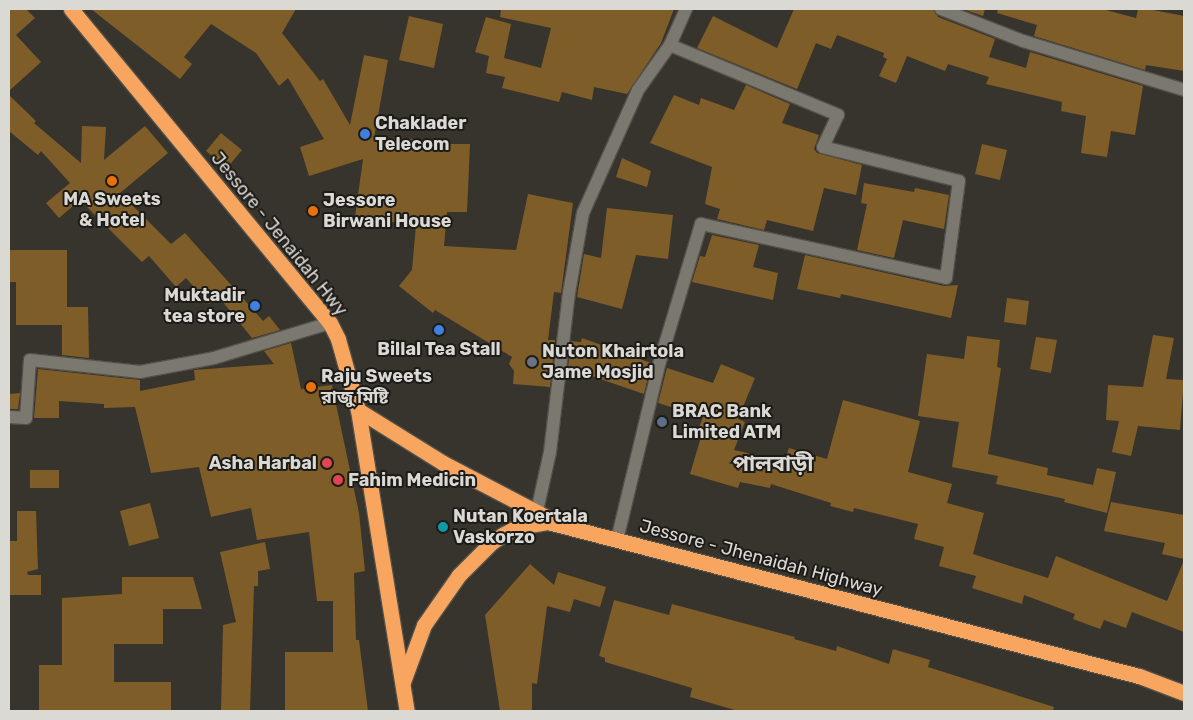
<!DOCTYPE html>
<meta charset="utf-8">
<style>
body{margin:0}
#map{position:relative;width:1193px;height:720px;overflow:hidden;background:#36342c;font-family:Rubik,"Noto Sans Bengali",sans-serif}
div>[style]{position:absolute}
.building>*{inset:0;background:#7f5d28}
.roads{filter:drop-shadow(1px 0 #53504a) drop-shadow(-1px 0 #53504a) drop-shadow(0 1px #53504a) drop-shadow(0 -1px #53504a)}
.minor>*{height:12px;margin:-6px;padding:0 6px;transform-origin:6px;border-radius:6px;background:#7b786f}
.highway>*{height:15px;margin:-7.5px;padding:0 7.5px;transform-origin:7.5px;border-radius:7.5px;background:#f8a65f}
.dots>*{width:14px;height:14px;translate:-50% -50%;box-sizing:border-box;border:2px solid #1d1b18;border-radius:50%}
span{translate:-50% -50%;white-space:nowrap;text-align:center;line-height:1.15;-webkit-text-stroke:4px #1d1b18;paint-order:stroke}
.poi-label{font-size:18px;color:#dbd9d4;font-weight:700}
.left{translate:0 -50%;text-align:left}
.right{translate:-100% -50%;text-align:right}
.street-label{font-size:18px;color:#dbd9d4}
.district-label{font-size:22px;color:#dbd9d4;font-weight:700}
.frame{position:absolute;inset:0;border:10px solid #dbd9d4;pointer-events:none}
</style>
<div id="map">
<div class="building">
<i style="clip-path:polygon(9px 9px,26px 9px,35px 18px,16px 35px,41px 62px,9px 91px)"></i>
<i style="clip-path:polygon(91px 9px,296px 9px,282px 33px,320px 81px,323px 79px,350px 125px,364px 55px,388px 60px,374px 138px,415px 139px,415px 144px,470px 144px,467px 212px,447px 212px,444px 246px,516px 250px,528px 194px,573px 203px,561px 293px,554px 292px,548px 340px,555px 340px,550px 387px,513px 384px,514px 371px,509px 364px,512px 357px,435px 310px,433px 313px,399px 286px,412px 270px,416px 225px,355px 217px,363px 159px,309px 176px,300px 147px,324px 139px,288px 78px,279px 86px,256px 53px,211px 24px,184px 57px,192px 64px,180px 79px)"></i>
<i style="clip-path:polygon(501px 9px,674px 9px,661px 43px,627px 94px,594px 87px,592px 100px,562px 92px,559px 102px,502px 88px,505px 77px,486px 73px,489px 56px,475px 52px,486px 17px,511px 24px,504px 58px,541px 68px,551px 28px,500px 17px)"></i>
<i style="clip-path:polygon(794px 9px,933px 9px,938px 17px,995px 39px,989px 57px,1026px 68px,1030px 52px,1143px 86px,1135px 135px,1111px 131px,1107px 157px,1081px 153px,1086px 116px,1061px 111px,1062px 102px,986px 84px,989px 77px,948px 64px,945px 71px,907px 56px,896px 83px,879px 76px,887px 59px,883px 57px,884px 53px,837px 35px,831px 49px,816px 43px,797px 89px,697px 48px,713px 16px,777px 48px)"></i>
<i style="clip-path:polygon(963px 9px,985px 9px,983px 16px)"></i>
<i style="clip-path:polygon(998px 9px,1102px 9px,1136px 18px,1138px 9px,1148px 9px,1184px 16px,1184px 71px,1146px 65px,1145px 70px,1034px 36px,1037px 25px,997px 13px)"></i>
<i style="clip-path:polygon(409px 16px,443px 24px,434px 68px,399px 60px)"></i>
<i style="clip-path:polygon(746px 85px,790px 104px,782px 123px,819px 135px,814px 149px,817px 153px,862px 165px,856px 195px,824px 188px,813px 231px,767px 220px,764px 230px,717px 219px,720px 209px,705px 204px,712px 167px,650px 143px,674px 95px,699px 105px,701px 98px,734px 110px)"></i>
<i style="clip-path:polygon(9px 95px,36px 121px,34px 123px,81px 163px,82px 126px,106px 127px,104px 160px,145px 126px,168px 153px,120px 193px,171px 244px,185px 233px,263px 321px,269px 316px,280px 330px,252px 338px,218px 296px,209px 304px,186px 278px,176px 287px,149px 256px,142px 262px,80px 200px,59px 218px,46px 203px,70px 183px,41px 151px,38px 155px,9px 131px)"></i>
<i style="clip-path:polygon(221px 133px,242px 150px,227px 168px,206px 151px)"></i>
<i style="clip-path:polygon(982px 144px,1007px 150px,1000px 180px,975px 174px)"></i>
<i style="clip-path:polygon(622px 158px,651px 171px,647px 187px,616px 177px)"></i>
<i style="clip-path:polygon(864px 183px,914px 192px,915px 188px,949px 195px,944px 229px,903px 220px,894px 258px,857px 250px,867px 204px,861px 203px)"></i>
<i style="clip-path:polygon(607px 208px,673px 215px,668px 259px,636px 255px,622px 309px,577px 297px,584px 254px,601px 258px)"></i>
<i style="clip-path:polygon(712px 235px,759px 245px,753px 267px,778px 273px,773px 300px,692px 282px,700px 256px,705px 257px)"></i>
<i style="clip-path:polygon(9px 250px,67px 250px,67px 307px,88px 307px,89px 358px,62px 355px,62px 325px,16px 325px,16px 282px,9px 282px)"></i>
<i style="clip-path:polygon(805px 255px,944px 286px,958px 285px,951px 318px,841px 294px,840px 298px,797px 289px)"></i>
<i style="clip-path:polygon(1007px 298px,1029px 301px,1026px 325px,1004px 322px)"></i>
<i style="clip-path:polygon(1153px 335px,1174px 338px,1166px 379px,1184px 380px,1180px 430px,1138px 426px,1131px 456px,1112px 452px,1119px 421px,1106px 420px,1108px 385px,1143px 387px)"></i>
<i style="clip-path:polygon(967px 336px,1000px 340px,997px 367px,1001px 368px,988px 454px,1048px 468px,1047px 475px,1093px 485px,1097px 468px,1116px 472px,1107px 513px,1064px 502px,1065px 499px,996px 484px,998px 476px,952px 467px,959px 422px,918px 416px,927px 354px,964px 359px)"></i>
<i style="clip-path:polygon(1036px 337px,1057px 340px,1051px 373px,1030px 369px)"></i>
<i style="clip-path:polygon(582px 338px,651px 363px,644px 394px,568px 368px,571px 341px,581px 342px)"></i>
<i style="clip-path:polygon(291px 343px,301px 389px,332px 385px,359px 513px,365px 571px,354px 573px,356px 640px,359px 640px,368px 711px,285px 711px,285px 652px,333px 652px,333px 601px,317px 601px,309px 532px,257px 540px,251px 508px,211px 517px,199px 467px,151px 473px,135px 407px,104px 408px,104px 404px,59px 401px,59px 418px,34px 418px,38px 369px,140px 380px,140px 391px,195px 380px,194px 370px,274px 364px,264px 351px)"></i>
<i style="clip-path:polygon(721px 364px,755px 378px,738px 419px,745px 422px,734px 450px,784px 461px,789px 448px,827px 459px,843px 400px,920px 421px,908px 472px,952px 484px,947px 503px,984px 513px,973px 554px,1048px 578px,1056px 556px,1167px 601px,1184px 560px,1184px 632px,1132px 612px,1126px 628px,1104px 620px,1100px 629px,1073px 619px,1075px 614px,1024px 595px,1022px 604px,972px 588px,976px 576px,939px 566px,944px 547px,914px 539px,918px 524px,854px 508px,853px 512px,830px 506px,831px 503px,771px 484px,770px 488px,740px 482px,738px 488px,690px 474px,701px 437px,696px 435px,703px 417px,658px 403px,667px 368px,713px 383px)"></i>
<i style="clip-path:polygon(20px 393px,18px 409px,9px 409px,9px 394px)"></i>
<i style="clip-path:polygon(30px 470px,59px 470px,59px 488px,30px 488px)"></i>
<i style="clip-path:polygon(1111px 502px,1184px 515px,1184px 559px,1162px 554px,1165px 543px,1104px 531px)"></i>
<i style="clip-path:polygon(150px 503px,159px 538px,129px 546px,120px 511px)"></i>
<i style="clip-path:polygon(17px 511px,36px 511px,38px 569px,27px 572px,28px 575px,41px 575px,41px 595px,9px 595px,9px 541px,17px 541px)"></i>
<i style="clip-path:polygon(265px 542px,270px 569px,258px 571px,258px 586px,254px 586px,250px 711px,221px 711px,223px 625px,236px 622px,220px 552px)"></i>
<i style="clip-path:polygon(530px 564px,554px 585px,558px 572px,606px 587px,600px 607px,574px 599px,570px 612px,547px 606px,537px 684px,532px 683px,532px 711px,500px 711px,485px 615px)"></i>
<i style="clip-path:polygon(122px 577px,193px 577px,202px 609px,163px 609px,163px 644px,114px 644px,114px 682px,171px 682px,171px 711px,39px 711px,39px 665px,62px 665px,62px 598px,122px 594px)"></i>
<i style="clip-path:polygon(614px 600px,669px 615px,672px 604px,795px 637px,794px 639px,836px 651px,837px 646px,889px 664px,893px 649px,930px 660px,928px 667px,1054px 707px,1053px 711px,738px 711px,690px 697px,692px 688px,605px 662px,605px 658px,599px 656px)"></i>
</div>
<div class="roads">
<div class="minor">
<i style="left:941px;top:9px;width:88px;rotate:21.3deg"></i>
<i style="left:1023px;top:41px;width:168px;rotate:16.9deg"></i>
<i style="left:9px;top:417px;width:17px;rotate:3deg"></i>
<i style="left:26px;top:418px;width:58px;rotate:-86.1deg"></i>
<i style="left:30px;top:360px;width:111px;rotate:6.2deg"></i>
<i style="left:140px;top:372px;width:75px;rotate:-10.7deg"></i>
<i style="left:214px;top:358px;width:121px;rotate:-16.8deg"></i>
<i style="left:537px;top:511px;width:60px;rotate:-77.6deg"></i>
<i style="left:550px;top:452px;width:160px;rotate:-83.2deg"></i>
<i style="left:569px;top:293px;width:81px;rotate:-80.1deg"></i>
<i style="left:583px;top:213px;width:135px;rotate:-65.9deg"></i>
<i style="left:638px;top:90px;width:55px;rotate:-54.6deg"></i>
<i style="left:670px;top:45px;width:39px;rotate:-66deg"></i>
<i style="left:617px;top:540px;width:184px;rotate:-76.5deg"></i>
<i style="left:660px;top:361px;width:143px;rotate:-73.3deg"></i>
<i style="left:701px;top:224px;width:251px;rotate:12.4deg"></i>
<i style="left:946px;top:278px;width:98px;rotate:-82.4deg"></i>
<i style="left:959px;top:181px;width:140px;rotate:-166deg"></i>
<i style="left:823px;top:147px;width:35px;rotate:-65deg"></i>
<i style="left:838px;top:115px;width:182px;rotate:-157.4deg"></i>
</div>
<div class="highway">
<i style="left:71px;top:9px;width:407px;rotate:50.5deg"></i>
<i style="left:330px;top:323px;width:18px;rotate:63deg"></i>
<i style="left:338px;top:339px;width:74px;rotate:74.3deg"></i>
<i style="left:358px;top:410px;width:100px;rotate:31.9deg"></i>
<i style="left:443px;top:463px;width:127px;rotate:27.6deg"></i>
<i style="left:358px;top:410px;width:305px;rotate:80.8deg"></i>
<i style="left:403px;top:682px;width:61px;rotate:-69.8deg"></i>
<i style="left:424px;top:625px;width:61px;rotate:-55deg"></i>
<i style="left:459px;top:575px;width:47px;rotate:-45deg"></i>
<i style="left:492px;top:542px;width:14px;rotate:-34deg"></i>
<i style="left:504px;top:534px;width:15px;rotate:-28deg"></i>
<i style="left:517px;top:527px;width:31px;rotate:-9deg"></i>
<i style="left:548px;top:522px;width:611px;rotate:14.61deg"></i>
<i style="left:1139px;top:676px;width:48px;rotate:20.7deg"></i>
</div>
</div>
<div class="dots">
<i style="left:365px;top:134px;background:#3f7fe0"></i>
<i style="left:112px;top:181px;background:#e8710a"></i>
<i style="left:313px;top:211px;background:#e8710a"></i>
<i style="left:255px;top:306px;background:#3f7fe0"></i>
<i style="left:439px;top:330px;background:#3f7fe0"></i>
<i style="left:532px;top:362px;background:#6b7280"></i>
<i style="left:311px;top:387px;background:#e8710a"></i>
<i style="left:662px;top:422px;background:#5c6f8a"></i>
<i style="left:327px;top:463px;background:#e0444e"></i>
<i style="left:338px;top:480px;background:#e0444e"></i>
<i style="left:443px;top:527px;background:#0f9aa8"></i>
</div>
<div class="poi-label">
<span class="left" style="left:375px;top:134px">Chaklader<br>Telecom</span>
<span style="left:112px;top:210px">MA Sweets<br>&amp; Hotel</span>
<span class="left" style="left:323px;top:211px">Jessore<br>Birwani House</span>
<span class="right" style="left:245px;top:306px">Muktadir<br>tea store</span>
<span style="left:439px;top:349px">Billal Tea Stall</span>
<span class="left" style="left:542px;top:362px">Nuton Khairtola<br>Jame Mosjid</span>
<span class="left" style="left:321px;top:387px">Raju Sweets<br>রাজু মিষ্টি</span>
<span class="left" style="left:672px;top:422px">BRAC Bank<br>Limited ATM</span>
<span class="right" style="left:317px;top:463px">Asha Harbal</span>
<span class="left" style="left:348px;top:480px">Fahim Medicin</span>
<span class="left" style="left:453px;top:527px">Nutan Koertala<br>Vaskorzo</span>
</div>
<div class="street-label">
<span style="left:279px;top:234px;rotate:51deg">Jessore - Jenaidah Hwy</span>
<span style="left:761px;top:558px;rotate:15deg">Jessore - Jhenaidah Highway</span>
</div>
<div class="district-label">
<span style="left:773px;top:464px">পালবাড়ী</span>
</div>
<div class="frame"></div>
</div>
